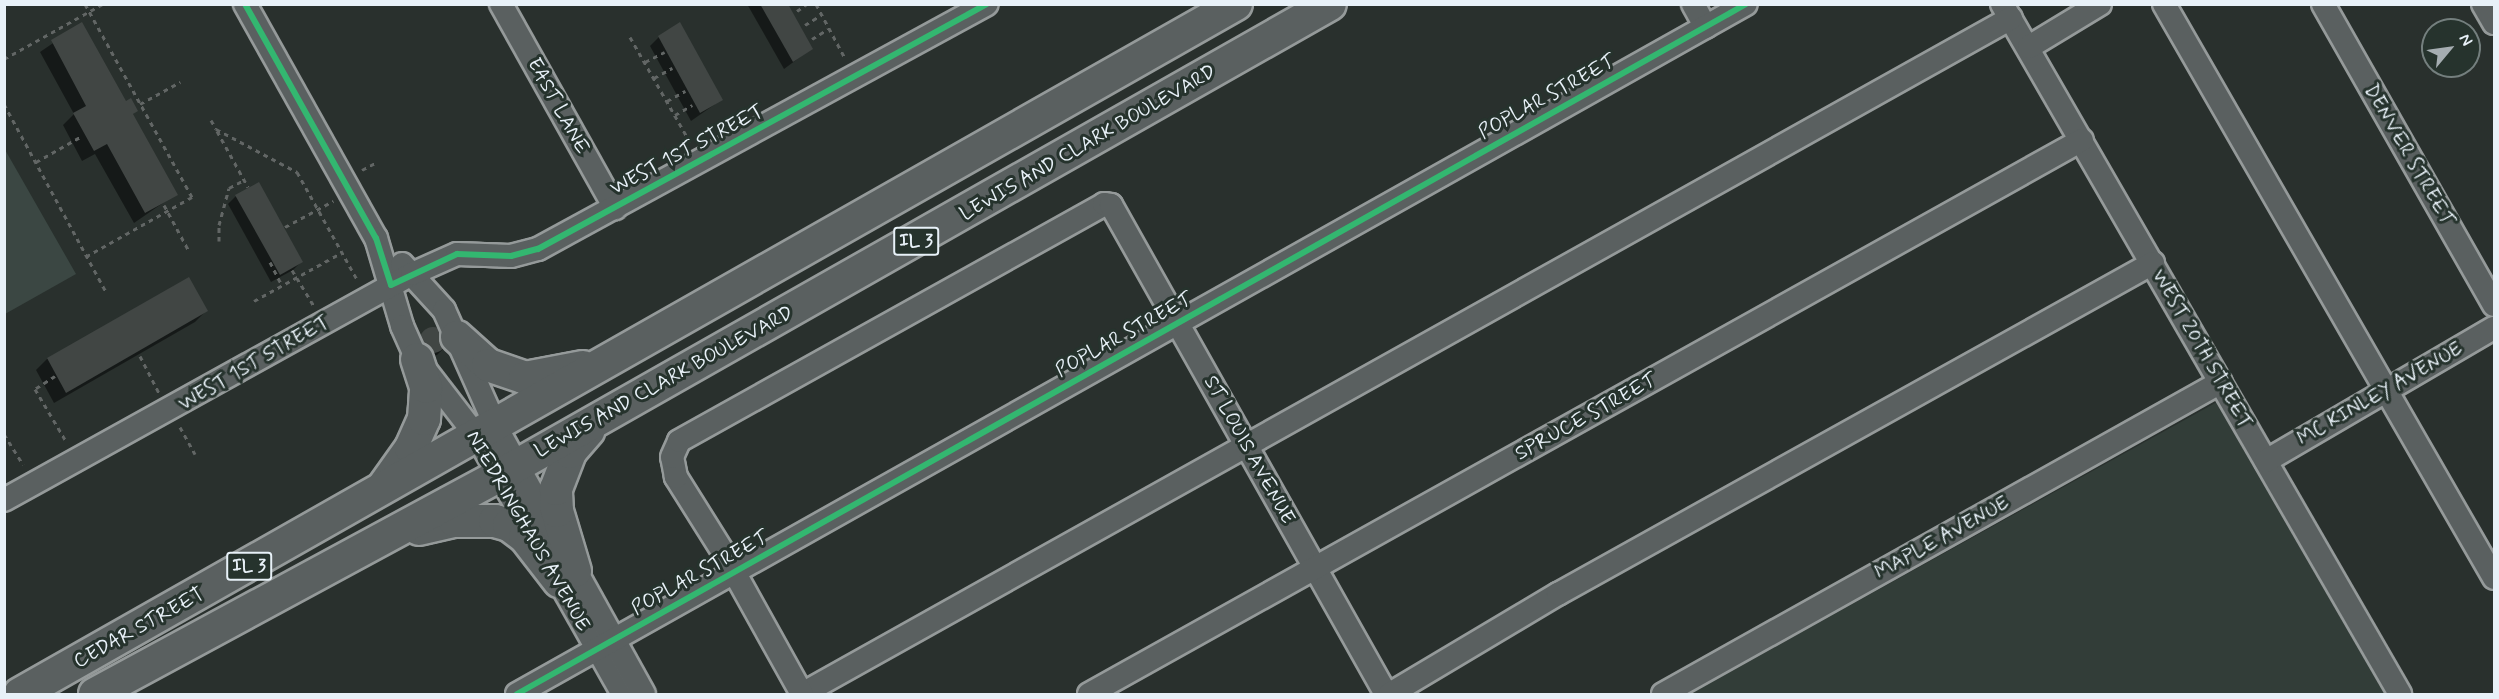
<!DOCTYPE html>
<style>
body{margin:0}
#map{position:relative;width:2499px;height:699px;overflow:hidden;background:#29302d;font-family:Mynerve,sans-serif}
div>[style]{position:absolute}
.built>*{inset:0;background:#323d38}
.green>*{inset:0;background:#3b4743}
.shadow>*{inset:0;background:#0007}
.building>*{inset:0;background:#414644}
.round{border-radius:50%}
.path>*{height:3px;margin-top:-1.5px;transform-origin:0;background:repeating-linear-gradient(90deg,#626665 0 4.5px,transparent 0 9px)}
.roads{filter:drop-shadow(2px 0 #959a9a) drop-shadow(-2px 0 #959a9a) drop-shadow(0 2px #959a9a) drop-shadow(0 -2px #959a9a)}
.minor>*{height:22px;margin:-11px;padding:0 11px;transform-origin:11px;border-radius:11px;background:#5a6060}
.highway>*{height:32px;margin:-16px;padding:0 16px;transform-origin:16px;border-radius:16px;background:#5a6060}
.cycleway>*{height:6px;margin:-3px;padding:0 3px;transform-origin:3px;border-radius:3px;background:#33b770}
span{translate:-50% -50%;white-space:nowrap;text-align:center;line-height:1.15;-webkit-text-stroke:6px #26332d;paint-order:stroke}
.shield-label span{padding:2px 4px;background:#26332d;border:2px solid;border-radius:4px;-webkit-text-stroke-width:0}
.shield-label{font-size:18px;color:#e8f1f8;font-weight:700}
.street-label{font-size:20px;color:#e8f1f8}
.frame{position:absolute;inset:0;border:6px solid #e8f1f8;pointer-events:none}
.north{position:absolute;left:2421px;top:18px;width:60px;height:60px;box-sizing:border-box;background:#26332d;border:2px solid #747f7e;border-radius:50%;rotate:61deg;font-size:16px;font-weight:700;line-height:24px;text-align:center;color:#e8f1f8}
.north::after{content:'';display:block;margin:auto;width:21px;height:27px;background:#a5adb1;clip-path:polygon(50% 0,100% 100%,50% 72%,0 100%)}
</style>
<div id="map">
<div class="built">
<i style="clip-path:polygon(2217px 402px,2385px 694px,1690px 694px)"></i>
</div>
<div class="green">
<i style="clip-path:polygon(4px 148px,76px 274px,5px 314px,4px 314px)"></i>
</div>
<div class="shadow">
<i style="clip-path:polygon(747px 4px,786px 4px,811px 49px,784px 69px)"></i>
<i style="clip-path:polygon(81px 24px,125px 103px,136px 111px,132px 115px,176px 194px,134px 223px,95px 154px,82px 161px,63px 125px,74px 114px,40px 52px)"></i>
<i style="clip-path:polygon(659px 37px,721px 100px,691px 121px,650px 46px)"></i>
<i style="clip-path:polygon(236px 196px,301px 262px,293px 270px,271px 282px,228px 204px)"></i>
<i style="clip-path:polygon(188px 279px,206px 311px,195px 322px,54px 403px,36px 370px,47px 359px)"></i>
<i style="clip-path:polygon(438px 329px,445px 341px,443px 349px,437px 355px,421px 358px,416px 339px)"></i>
</div>
<div class="building">
<i style="clip-path:polygon(760px 4px,788px 4px,813px 49px,793px 62px)"></i>
<i style="clip-path:polygon(82px 22px,126px 101px,131px 98px,138px 111px,133px 114px,178px 195px,145px 213px,107px 144px,94px 151px,73px 113px,86px 106px,51px 40px)"></i>
<i style="clip-path:polygon(680px 22px,723px 100px,700px 113px,658px 36px)"></i>
<i style="clip-path:polygon(259px 182px,303px 262px,280px 275px,235px 195px)"></i>
<i style="clip-path:polygon(189px 277px,208px 311px,66px 393px,47px 358px)"></i>
<i class="round" style="left:420px;top:327px;width:26px;height:26px"></i>
</div>
<div class="path">
<i style="left:85px;top:4px;width:221px;rotate:61deg"></i>
<i style="left:192px;top:197px;width:120px;rotate:150.7deg"></i>
<i style="left:816px;top:4px;width:61px;rotate:61.8deg"></i>
<i style="left:797px;top:11px;width:12px;rotate:-35deg"></i>
<i style="left:805px;top:25px;width:19px;rotate:-32deg"></i>
<i style="left:630px;top:37px;width:121px;rotate:60.3deg"></i>
<i style="left:812px;top:39px;width:19px;rotate:-32deg"></i>
<i style="left:4px;top:59px;width:113px;rotate:-29.1deg"></i>
<i style="left:645px;top:62px;width:22px;rotate:-27deg"></i>
<i style="left:654px;top:78px;width:21px;rotate:-29deg"></i>
<i style="left:667px;top:101px;width:21px;rotate:-29deg"></i>
<i style="left:4px;top:104px;width:214px;rotate:61.5deg"></i>
<i style="left:140px;top:104px;width:46px;rotate:-28.8deg"></i>
<i style="left:675px;top:115px;width:20px;rotate:-30deg"></i>
<i style="left:211px;top:120px;width:10px;rotate:61deg"></i>
<i style="left:216px;top:129px;width:92px;rotate:28deg"></i>
<i style="left:297px;top:172px;width:125px;rotate:60.8deg"></i>
<i style="left:217px;top:131px;width:64px;rotate:61deg"></i>
<i style="left:36px;top:162px;width:53px;rotate:-29.5deg"></i>
<i style="left:362px;top:170px;width:17px;rotate:-28deg"></i>
<i style="left:164px;top:205px;width:52px;rotate:61.5deg"></i>
<i style="left:285px;top:227px;width:55px;rotate:-28.4deg"></i>
<i style="left:219px;top:241px;width:16px;rotate:-90deg"></i>
<i style="left:219px;top:225px;width:38px;rotate:-75deg"></i>
<i style="left:229px;top:188px;width:17px;rotate:-28deg"></i>
<i style="left:270px;top:262px;width:25px;rotate:63deg"></i>
<i style="left:292px;top:270px;width:42px;rotate:58.6deg"></i>
<i style="left:254px;top:301px;width:99px;rotate:-28.9deg"></i>
<i style="left:140px;top:356px;width:42px;rotate:62.8deg"></i>
<i style="left:55px;top:376px;width:24px;rotate:147deg"></i>
<i style="left:35px;top:389px;width:61px;rotate:59.2deg"></i>
<i style="left:180px;top:427px;width:31px;rotate:61deg"></i>
<i style="left:4px;top:434px;width:36px;rotate:58deg"></i>
</div>
<div class="roads">
<div class="minor">
<i style="left:245px;top:4px;width:268px;rotate:60.8deg"></i>
<i style="left:376px;top:238px;width:92px;rotate:73.5deg"></i>
<i style="left:402px;top:326px;width:36px;rotate:66deg"></i>
<i style="left:417px;top:359px;width:100px;rotate:52.3deg"></i>
<i style="left:478px;top:438px;width:294px;rotate:60.5deg"></i>
<i style="left:501px;top:4px;width:234px;rotate:60.8deg"></i>
<i style="left:1693px;top:4px;width:26px;rotate:61deg"></i>
<i style="left:2002px;top:4px;width:797px;rotate:60.02deg"></i>
<i style="left:2164px;top:4px;width:662px;rotate:60.1deg"></i>
<i style="left:2323px;top:4px;width:346px;rotate:60.4deg"></i>
<i style="left:2483px;top:4px;width:22px;rotate:60deg"></i>
<i style="left:2029px;top:47px;width:83px;rotate:-31.2deg"></i>
<i style="left:402px;top:264px;width:62px;rotate:47.6deg"></i>
<i style="left:444px;top:310px;width:128px;rotate:66deg"></i>
<i style="left:496px;top:427px;width:305px;rotate:61deg"></i>
<i style="left:2266px;top:461px;width:264px;rotate:-30.3deg"></i>
<i style="left:4px;top:500px;width:466px;rotate:-29deg"></i>
<i style="left:412px;top:274px;width:49px;rotate:-24deg"></i>
<i style="left:457px;top:254px;width:54px;rotate:2.1deg"></i>
<i style="left:511px;top:256px;width:28px;rotate:-15deg"></i>
<i style="left:538px;top:249px;width:511px;rotate:-28.62deg"></i>
<i style="left:517px;top:694px;width:1409px;rotate:-29.31deg"></i>
<i style="left:802px;top:694px;width:1385px;rotate:-29.21deg"></i>
<i style="left:802px;top:694px;width:162px;rotate:-119.1deg"></i>
<i style="left:723px;top:552px;width:89px;rotate:-122.1deg"></i>
<i style="left:676px;top:477px;width:20px;rotate:-101deg"></i>
<i style="left:672px;top:457px;width:17px;rotate:-66deg"></i>
<i style="left:679px;top:441px;width:487px;rotate:-29.1deg"></i>
<i style="left:1104px;top:204px;width:7px;rotate:8deg"></i>
<i style="left:1111px;top:205px;width:561px;rotate:60.65deg"></i>
<i style="left:1089px;top:694px;width:1137px;rotate:-29.16deg"></i>
<i style="left:1390px;top:694px;width:196px;rotate:-30.8deg"></i>
<i style="left:1558px;top:594px;width:681px;rotate:-29.09deg"></i>
<i style="left:1663px;top:694px;width:639px;rotate:-29.21deg"></i>
</div>
<div class="highway">
<i style="left:457px;top:337px;width:42px;rotate:42.1deg"></i>
<i style="left:488px;top:365px;width:39px;rotate:19deg"></i>
<i style="left:525px;top:378px;width:59px;rotate:-10.7deg"></i>
<i style="left:384px;top:486px;width:47px;rotate:-54.6deg"></i>
<i style="left:411px;top:448px;width:32px;rotate:-66deg"></i>
<i style="left:424px;top:419px;width:32px;rotate:-86deg"></i>
<i style="left:426px;top:387px;width:29px;rotate:-108deg"></i>
<i style="left:419px;top:529px;width:37px;rotate:-13deg"></i>
<i style="left:455px;top:521px;width:40px"></i>
<i style="left:495px;top:521px;width:15px;rotate:16deg"></i>
<i style="left:509px;top:525px;width:20px;rotate:37deg"></i>
<i style="left:525px;top:537px;width:56px;rotate:52.3deg"></i>
<i style="left:575px;top:571px;width:63px;rotate:-106.7deg"></i>
<i style="left:557px;top:511px;width:22px;rotate:-93deg"></i>
<i style="left:556px;top:489px;width:40px;rotate:-69deg"></i>
<i style="left:570px;top:452px;width:28px;rotate:-49deg"></i>
<i style="left:20px;top:694px;width:1398px;rotate:-29.57deg"></i>
<i style="left:95px;top:694px;width:460px;rotate:-28.4deg"></i>
<i style="left:500px;top:475px;width:954px;rotate:-29.57deg"></i>
</div>
</div>
<div class="cycleway">
<i style="left:245px;top:4px;width:268px;rotate:60.8deg"></i>
<i style="left:376px;top:238px;width:49px;rotate:72.3deg"></i>
<i style="left:391px;top:285px;width:73px;rotate:-25.2deg"></i>
<i style="left:457px;top:254px;width:54px;rotate:2.1deg"></i>
<i style="left:511px;top:256px;width:28px;rotate:-15deg"></i>
<i style="left:538px;top:249px;width:511px;rotate:-28.62deg"></i>
<i style="left:517px;top:694px;width:1409px;rotate:-29.31deg"></i>
</div>
<div class="shield-label">
<span style="left:916px;top:241px">IL 3</span>
<span style="left:249px;top:566px">IL 3</span>
</div>
<div class="street-label">
<span style="left:1547px;top:97px;rotate:-29deg">POPLAR STREET</span>
<span style="left:558px;top:106px;rotate:61deg">EAST LANE</span>
<span style="left:1088px;top:143px;rotate:-30deg">LEWIS AND CLARK BOULEVARD</span>
<span style="left:687px;top:150px;rotate:-28deg">WEST 1ST STREET</span>
<span style="left:2409px;top:155px;rotate:60deg">DENVER STREET</span>
<span style="left:1124px;top:335px;rotate:-29deg">POPLAR STREET</span>
<span style="left:2202px;top:349px;rotate:60deg">WEST 20TH STREET</span>
<span style="left:254px;top:363px;rotate:-30deg">WEST 1ST STREET</span>
<span style="left:664px;top:382px;rotate:-29deg">LEWIS AND CLARK BOULEVARD</span>
<span style="left:2380px;top:394px;rotate:-30deg">MC KINLEY AVENUE</span>
<span style="left:1586px;top:417px;rotate:-29deg">SPRUCE STREET</span>
<span style="left:1249px;top:450px;rotate:61deg">ST LOUIS AVENUE</span>
<span style="left:528px;top:531px;rotate:60deg">NIEDRINGHAUS AVENUE</span>
<span style="left:1942px;top:538px;rotate:-29deg">MAPLE AVENUE</span>
<span style="left:700px;top:573px;rotate:-29deg">POPLAR STREET</span>
<span style="left:139px;top:628px;rotate:-29deg">CEDAR STREET</span>
</div>
<div class="frame"></div>
<div class="north">N</div>
</div>
